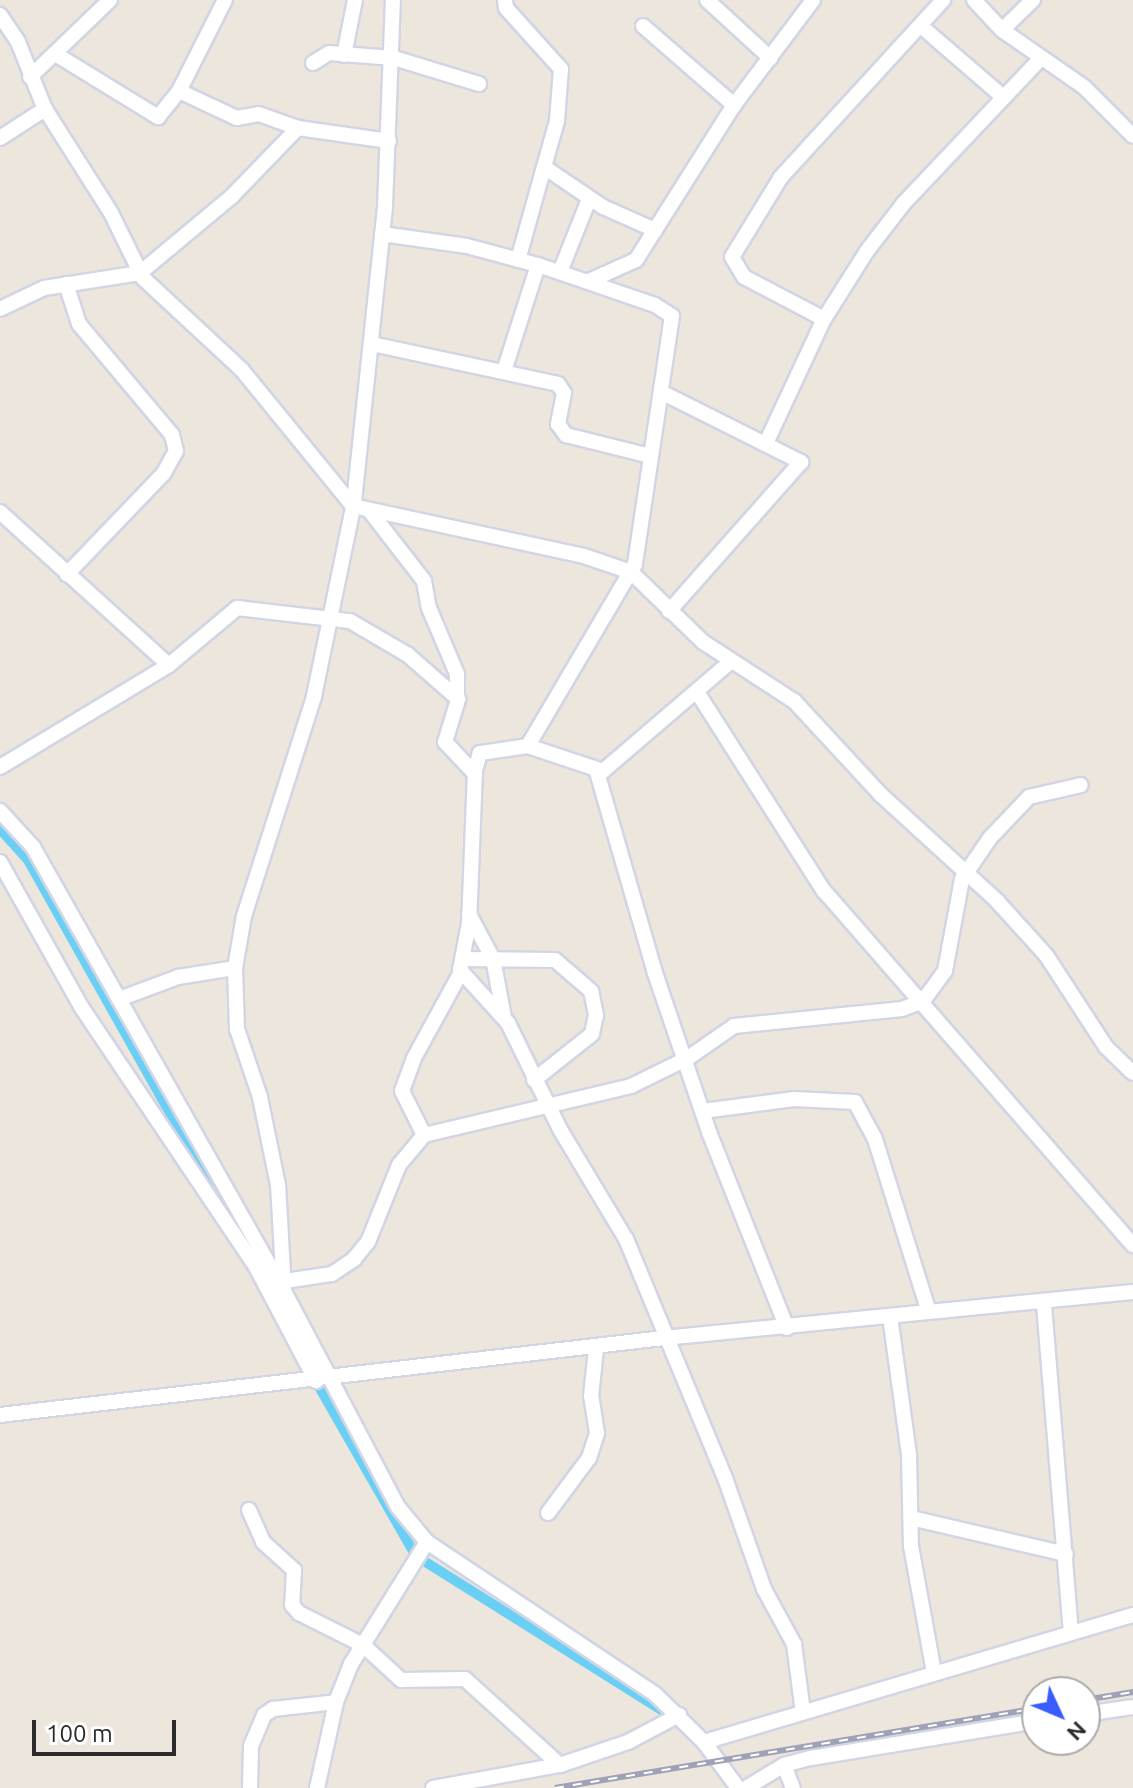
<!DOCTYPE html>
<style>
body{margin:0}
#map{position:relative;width:1133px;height:1788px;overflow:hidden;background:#ede6dc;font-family:Ubuntu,sans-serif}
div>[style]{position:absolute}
.canal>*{height:10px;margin:-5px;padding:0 5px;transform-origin:5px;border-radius:5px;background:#6acff4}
.roads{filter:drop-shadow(2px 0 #d1d5e4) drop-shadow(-2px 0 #d1d5e4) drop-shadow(0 2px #d1d5e4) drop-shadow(0 -2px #d1d5e4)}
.minor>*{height:14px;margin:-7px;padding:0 7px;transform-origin:7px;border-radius:7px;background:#fff}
.rail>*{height:6px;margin-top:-3px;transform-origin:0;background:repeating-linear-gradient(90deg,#fff 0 9px,#9fa2b6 0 18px);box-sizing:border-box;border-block:2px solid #9fa2b6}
span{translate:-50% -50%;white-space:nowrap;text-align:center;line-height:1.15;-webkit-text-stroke:6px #fff;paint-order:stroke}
.north{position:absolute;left:1021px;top:1676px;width:80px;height:80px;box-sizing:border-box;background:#fff;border:2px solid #aaa;border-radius:50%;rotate:134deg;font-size:22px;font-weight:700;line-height:32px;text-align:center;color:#2b2b2b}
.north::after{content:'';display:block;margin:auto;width:28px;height:36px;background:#385cff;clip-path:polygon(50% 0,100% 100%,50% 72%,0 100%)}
.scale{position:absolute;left:32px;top:1720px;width:144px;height:36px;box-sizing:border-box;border:4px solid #2b2b2b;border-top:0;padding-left:10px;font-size:24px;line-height:28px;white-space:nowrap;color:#2b2b2b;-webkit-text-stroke:6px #fff;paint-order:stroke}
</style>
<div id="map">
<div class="canal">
<i style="left:0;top:829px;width:42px;rotate:47.9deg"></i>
<i style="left:28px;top:860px;width:392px;rotate:60.7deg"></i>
<i style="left:314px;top:1378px;width:205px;rotate:60.2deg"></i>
<i style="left:416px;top:1556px;width:295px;rotate:32.1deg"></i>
</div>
<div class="roads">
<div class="minor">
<i style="left:505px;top:0;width:8px;rotate:83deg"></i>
<i style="left:506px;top:8px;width:82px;rotate:48deg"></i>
<i style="left:561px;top:69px;width:52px;rotate:94.4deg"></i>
<i style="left:557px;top:121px;width:48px;rotate:105.8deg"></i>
<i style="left:544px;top:167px;width:71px;rotate:34.1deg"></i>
<i style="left:603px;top:207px;width:57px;rotate:23.9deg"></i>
<i style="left:707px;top:0;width:86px;rotate:42.6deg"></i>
<i style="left:974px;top:0;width:41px;rotate:47deg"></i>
<i style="left:1002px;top:30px;width:100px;rotate:34.8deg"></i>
<i style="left:1084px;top:87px;width:69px;rotate:45deg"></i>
<i style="left:0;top:15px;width:32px;rotate:56deg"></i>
<i style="left:18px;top:42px;width:72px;rotate:68.1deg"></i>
<i style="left:45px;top:109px;width:123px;rotate:57.6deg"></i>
<i style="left:111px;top:213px;width:72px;rotate:63.8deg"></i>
<i style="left:143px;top:278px;width:135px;rotate:42.9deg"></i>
<i style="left:242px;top:370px;width:176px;rotate:50.8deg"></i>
<i style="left:353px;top:506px;width:236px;rotate:12.2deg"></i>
<i style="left:584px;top:556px;width:50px;rotate:18.8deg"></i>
<i style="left:631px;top:572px;width:100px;rotate:44.2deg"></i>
<i style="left:703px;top:642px;width:108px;rotate:33deg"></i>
<i style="left:794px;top:701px;width:127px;rotate:47.2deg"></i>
<i style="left:880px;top:794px;width:159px;rotate:42.4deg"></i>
<i style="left:997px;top:901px;width:73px;rotate:47.8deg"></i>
<i style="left:1046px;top:955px;width:110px;rotate:56.9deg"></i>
<i style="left:1106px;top:1047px;width:37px;rotate:44deg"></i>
<i style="left:643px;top:26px;width:121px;rotate:41deg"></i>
<i style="left:922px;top:27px;width:107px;rotate:40.8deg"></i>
<i style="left:1002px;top:30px;width:43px;rotate:-44.1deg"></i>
<i style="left:57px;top:55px;width:119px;rotate:31.5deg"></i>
<i style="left:158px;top:117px;width:33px;rotate:-51deg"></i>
<i style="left:179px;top:91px;width:102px;rotate:-63.2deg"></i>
<i style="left:344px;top:55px;width:56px;rotate:-78.7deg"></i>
<i style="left:313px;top:63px;width:19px;rotate:-32deg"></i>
<i style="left:329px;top:53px;width:65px;rotate:4.4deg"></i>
<i style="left:394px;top:58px;width:89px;rotate:17deg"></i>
<i style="left:30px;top:77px;width:111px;rotate:-43.9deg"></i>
<i style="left:179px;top:91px;width:64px;rotate:25deg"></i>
<i style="left:237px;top:118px;width:22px;rotate:-10deg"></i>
<i style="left:259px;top:114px;width:41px;rotate:19.7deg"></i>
<i style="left:298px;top:128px;width:92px;rotate:8.1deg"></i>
<i style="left:0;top:138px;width:54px;rotate:-32.8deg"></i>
<i style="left:382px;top:234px;width:86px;rotate:8deg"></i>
<i style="left:467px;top:246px;width:73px;rotate:15deg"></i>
<i style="left:538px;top:265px;width:124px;rotate:18.9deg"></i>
<i style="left:655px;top:305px;width:20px;rotate:33deg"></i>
<i style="left:672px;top:316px;width:251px;rotate:98.5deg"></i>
<i style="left:635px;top:564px;width:211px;rotate:120.5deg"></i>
<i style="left:518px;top:260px;width:97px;rotate:-74.4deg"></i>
<i style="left:560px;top:272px;width:79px;rotate:-68.3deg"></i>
<i style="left:589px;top:281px;width:51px;rotate:-24.1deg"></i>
<i style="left:636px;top:260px;width:183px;rotate:-57.7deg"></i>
<i style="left:734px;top:105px;width:131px;rotate:-53deg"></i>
<i style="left:66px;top:284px;width:42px;rotate:72deg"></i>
<i style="left:79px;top:324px;width:145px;rotate:50deg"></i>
<i style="left:172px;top:435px;width:16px;rotate:76deg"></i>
<i style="left:176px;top:451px;width:26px;rotate:119deg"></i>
<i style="left:163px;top:474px;width:139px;rotate:133.8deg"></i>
<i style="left:0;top:309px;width:49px;rotate:-25.5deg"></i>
<i style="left:44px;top:288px;width:97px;rotate:-8.9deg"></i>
<i style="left:140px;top:273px;width:120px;rotate:-39.9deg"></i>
<i style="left:232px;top:196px;width:95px;rotate:-45.9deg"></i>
<i style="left:824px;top:319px;width:90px;rotate:-152.3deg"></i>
<i style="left:744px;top:277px;width:23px;rotate:-121deg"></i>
<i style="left:732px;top:257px;width:94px;rotate:-58.5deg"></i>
<i style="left:781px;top:177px;width:240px;rotate:-47.5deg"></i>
<i style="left:372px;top:344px;width:190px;rotate:12.1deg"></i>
<i style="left:558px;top:384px;width:11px;rotate:56deg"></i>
<i style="left:564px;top:393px;width:32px;rotate:101deg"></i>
<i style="left:558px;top:424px;width:14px;rotate:54deg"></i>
<i style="left:566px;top:435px;width:87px;rotate:14deg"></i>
<i style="left:504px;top:371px;width:111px;rotate:-72.2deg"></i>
<i style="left:661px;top:392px;width:157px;rotate:26.6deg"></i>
<i style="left:801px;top:462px;width:199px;rotate:131.5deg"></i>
<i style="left:767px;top:441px;width:135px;rotate:-65deg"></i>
<i style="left:824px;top:319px;width:80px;rotate:-57.7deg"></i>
<i style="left:867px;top:251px;width:59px;rotate:-52.5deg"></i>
<i style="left:903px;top:204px;width:201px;rotate:-46.6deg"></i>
<i style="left:369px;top:510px;width:90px;rotate:52.2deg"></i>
<i style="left:424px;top:581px;width:27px;rotate:80deg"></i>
<i style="left:429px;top:608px;width:72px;rotate:67deg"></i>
<i style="left:457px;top:674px;width:29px;rotate:90deg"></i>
<i style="left:457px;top:703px;width:41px;rotate:107.1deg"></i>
<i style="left:445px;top:742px;width:44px;rotate:46.8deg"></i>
<i style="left:0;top:512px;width:228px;rotate:42.2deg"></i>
<i style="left:729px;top:663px;width:166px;rotate:139.4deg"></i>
<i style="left:603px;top:771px;width:79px;rotate:-161.6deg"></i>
<i style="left:528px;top:746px;width:49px;rotate:171.7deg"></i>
<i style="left:480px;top:753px;width:18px;rotate:106deg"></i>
<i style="left:475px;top:770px;width:153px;rotate:92.2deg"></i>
<i style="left:469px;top:923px;width:48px;rotate:100.8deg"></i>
<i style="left:460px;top:970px;width:72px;rotate:47.8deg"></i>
<i style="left:508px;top:1023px;width:120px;rotate:63.9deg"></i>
<i style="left:561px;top:1131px;width:126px;rotate:59deg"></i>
<i style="left:626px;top:1239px;width:259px;rotate:67.5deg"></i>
<i style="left:725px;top:1478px;width:118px;rotate:70.6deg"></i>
<i style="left:764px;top:1589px;width:63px;rotate:61.4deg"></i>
<i style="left:794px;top:1644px;width:69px;rotate:82.5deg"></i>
<i style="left:697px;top:692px;width:236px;rotate:57.5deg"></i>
<i style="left:824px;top:891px;width:470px;rotate:48.9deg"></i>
<i style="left:0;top:767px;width:197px;rotate:-31.1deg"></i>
<i style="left:169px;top:665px;width:89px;rotate:-40deg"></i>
<i style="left:237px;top:608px;width:114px;rotate:6.6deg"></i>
<i style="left:350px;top:621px;width:67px;rotate:30.4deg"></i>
<i style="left:408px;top:655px;width:67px;rotate:41.3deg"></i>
<i style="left:597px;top:772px;width:209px;rotate:73.9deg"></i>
<i style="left:655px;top:973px;width:168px;rotate:71.2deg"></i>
<i style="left:709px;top:1132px;width:211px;rotate:68.3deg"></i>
<i style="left:0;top:811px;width:49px;rotate:47.5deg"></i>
<i style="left:33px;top:847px;width:510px;rotate:60.52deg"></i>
<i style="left:284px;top:1291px;width:244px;rotate:62.2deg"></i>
<i style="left:398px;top:1507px;width:45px;rotate:50.4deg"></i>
<i style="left:427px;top:1542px;width:275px;rotate:33.7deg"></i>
<i style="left:656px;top:1695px;width:67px;rotate:44.4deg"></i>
<i style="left:704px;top:1742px;width:57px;rotate:53.5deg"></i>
<i style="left:0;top:862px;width:167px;rotate:60.7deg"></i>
<i style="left:82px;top:1008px;width:312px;rotate:56.1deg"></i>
<i style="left:256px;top:1267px;width:129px;rotate:62.2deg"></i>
<i style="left:469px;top:914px;width:51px;rotate:61.9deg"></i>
<i style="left:493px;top:959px;width:59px;rotate:79.3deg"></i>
<i style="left:462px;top:959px;width:93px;rotate:0.6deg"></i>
<i style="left:555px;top:960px;width:48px;rotate:40.7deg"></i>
<i style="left:591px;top:991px;width:25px;rotate:78deg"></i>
<i style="left:596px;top:1015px;width:19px;rotate:102deg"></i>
<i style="left:592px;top:1034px;width:74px;rotate:141.6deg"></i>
<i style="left:119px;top:999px;width:63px;rotate:-20.4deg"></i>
<i style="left:178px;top:977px;width:58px;rotate:-9deg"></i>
<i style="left:703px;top:1111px;width:92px;rotate:-7.5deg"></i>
<i style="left:794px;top:1099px;width:61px;rotate:2.8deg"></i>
<i style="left:855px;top:1102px;width:42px;rotate:61.6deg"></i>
<i style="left:875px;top:1139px;width:181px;rotate:72.7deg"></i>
<i style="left:424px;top:1135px;width:49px;rotate:-116.6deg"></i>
<i style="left:402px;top:1091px;width:35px;rotate:-70deg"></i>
<i style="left:414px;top:1058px;width:98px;rotate:-61.3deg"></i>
<i style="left:285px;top:1281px;width:48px;rotate:-8.5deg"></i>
<i style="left:332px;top:1274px;width:27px;rotate:-34deg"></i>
<i style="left:354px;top:1259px;width:22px;rotate:-51deg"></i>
<i style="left:368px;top:1242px;width:83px;rotate:-68.1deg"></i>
<i style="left:399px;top:1165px;width:39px;rotate:-50deg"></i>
<i style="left:424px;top:1135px;width:213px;rotate:-13.3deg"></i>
<i style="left:631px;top:1086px;width:64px;rotate:-26.2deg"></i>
<i style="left:688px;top:1058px;width:56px;rotate:-34.8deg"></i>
<i style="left:734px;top:1026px;width:169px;rotate:-5.8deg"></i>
<i style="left:902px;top:1009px;width:22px;rotate:-21deg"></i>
<i style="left:923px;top:1001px;width:37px;rotate:-54deg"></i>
<i style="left:945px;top:971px;width:94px;rotate:-79.5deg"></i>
<i style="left:962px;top:879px;width:50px;rotate:-55.7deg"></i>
<i style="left:990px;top:838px;width:57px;rotate:-46.4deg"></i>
<i style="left:1029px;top:797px;width:53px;rotate:-13deg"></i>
<i style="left:284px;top:1291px;width:106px;rotate:-93.2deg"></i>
<i style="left:278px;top:1185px;width:90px;rotate:-101.6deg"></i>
<i style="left:260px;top:1097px;width:72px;rotate:-108.7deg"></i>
<i style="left:237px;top:1029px;width:61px;rotate:-91.9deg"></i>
<i style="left:235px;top:968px;width:53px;rotate:-80.2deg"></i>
<i style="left:244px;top:916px;width:231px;rotate:-72.3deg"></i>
<i style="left:314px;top:696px;width:198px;rotate:-78.3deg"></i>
<i style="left:354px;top:502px;width:298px;rotate:-84deg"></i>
<i style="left:385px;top:206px;width:206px;rotate:-87.8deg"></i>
<i style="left:1044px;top:1305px;width:329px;rotate:85.3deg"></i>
<i style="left:890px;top:1316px;width:139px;rotate:82.2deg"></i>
<i style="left:909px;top:1454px;width:92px;rotate:88.8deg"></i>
<i style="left:911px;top:1546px;width:129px;rotate:79.7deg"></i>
<i style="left:0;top:1415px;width:667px;rotate:-6.62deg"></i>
<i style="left:663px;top:1338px;width:472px;rotate:-5.6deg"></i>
<i style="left:249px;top:1510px;width:35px;rotate:66deg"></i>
<i style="left:263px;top:1542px;width:42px;rotate:42.1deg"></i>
<i style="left:294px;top:1570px;width:35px;rotate:93deg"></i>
<i style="left:292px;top:1605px;width:11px;rotate:49deg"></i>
<i style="left:299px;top:1613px;width:72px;rotate:26.6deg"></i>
<i style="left:363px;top:1645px;width:52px;rotate:42.6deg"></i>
<i style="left:401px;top:1680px;width:64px;rotate:-0.9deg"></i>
<i style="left:465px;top:1679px;width:128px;rotate:42.2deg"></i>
<i style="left:548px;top:1513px;width:69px;rotate:-53.3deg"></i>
<i style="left:589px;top:1458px;width:26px;rotate:-72deg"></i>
<i style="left:597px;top:1433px;width:37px;rotate:-99deg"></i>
<i style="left:591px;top:1396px;width:47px;rotate:-83.9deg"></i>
<i style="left:911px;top:1518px;width:159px;rotate:13.1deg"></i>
<i style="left:1085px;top:1714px;width:49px;rotate:-8.3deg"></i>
<i style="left:704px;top:1742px;width:447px;rotate:-16.5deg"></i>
<i style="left:784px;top:1765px;width:25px;rotate:69deg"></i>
<i style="left:250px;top:1788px;width:42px;rotate:-88.6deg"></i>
<i style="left:251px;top:1746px;width:34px;rotate:-67deg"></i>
<i style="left:264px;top:1715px;width:11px;rotate:-34deg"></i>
<i style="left:273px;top:1709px;width:63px;rotate:-6.3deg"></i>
<i style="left:317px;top:1788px;width:88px;rotate:-77.5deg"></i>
<i style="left:336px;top:1702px;width:41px;rotate:-68.5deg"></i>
<i style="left:351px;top:1664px;width:144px;rotate:-58.1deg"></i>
<i style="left:433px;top:1788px;width:129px;rotate:-10.3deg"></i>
<i style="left:560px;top:1765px;width:72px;rotate:-18.7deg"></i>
<i style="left:628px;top:1742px;width:58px;rotate:-27.9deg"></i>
<i style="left:746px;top:1788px;width:44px;rotate:-31.2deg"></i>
<i style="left:784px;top:1765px;width:28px;rotate:-15deg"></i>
<i style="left:811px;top:1758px;width:229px;rotate:-9.3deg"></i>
</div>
</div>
<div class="rail">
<i style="left:1085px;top:1700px;width:49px;rotate:-9.5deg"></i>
<i style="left:555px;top:1788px;width:489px;rotate:-9.4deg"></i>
</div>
<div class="north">N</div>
<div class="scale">100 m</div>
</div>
